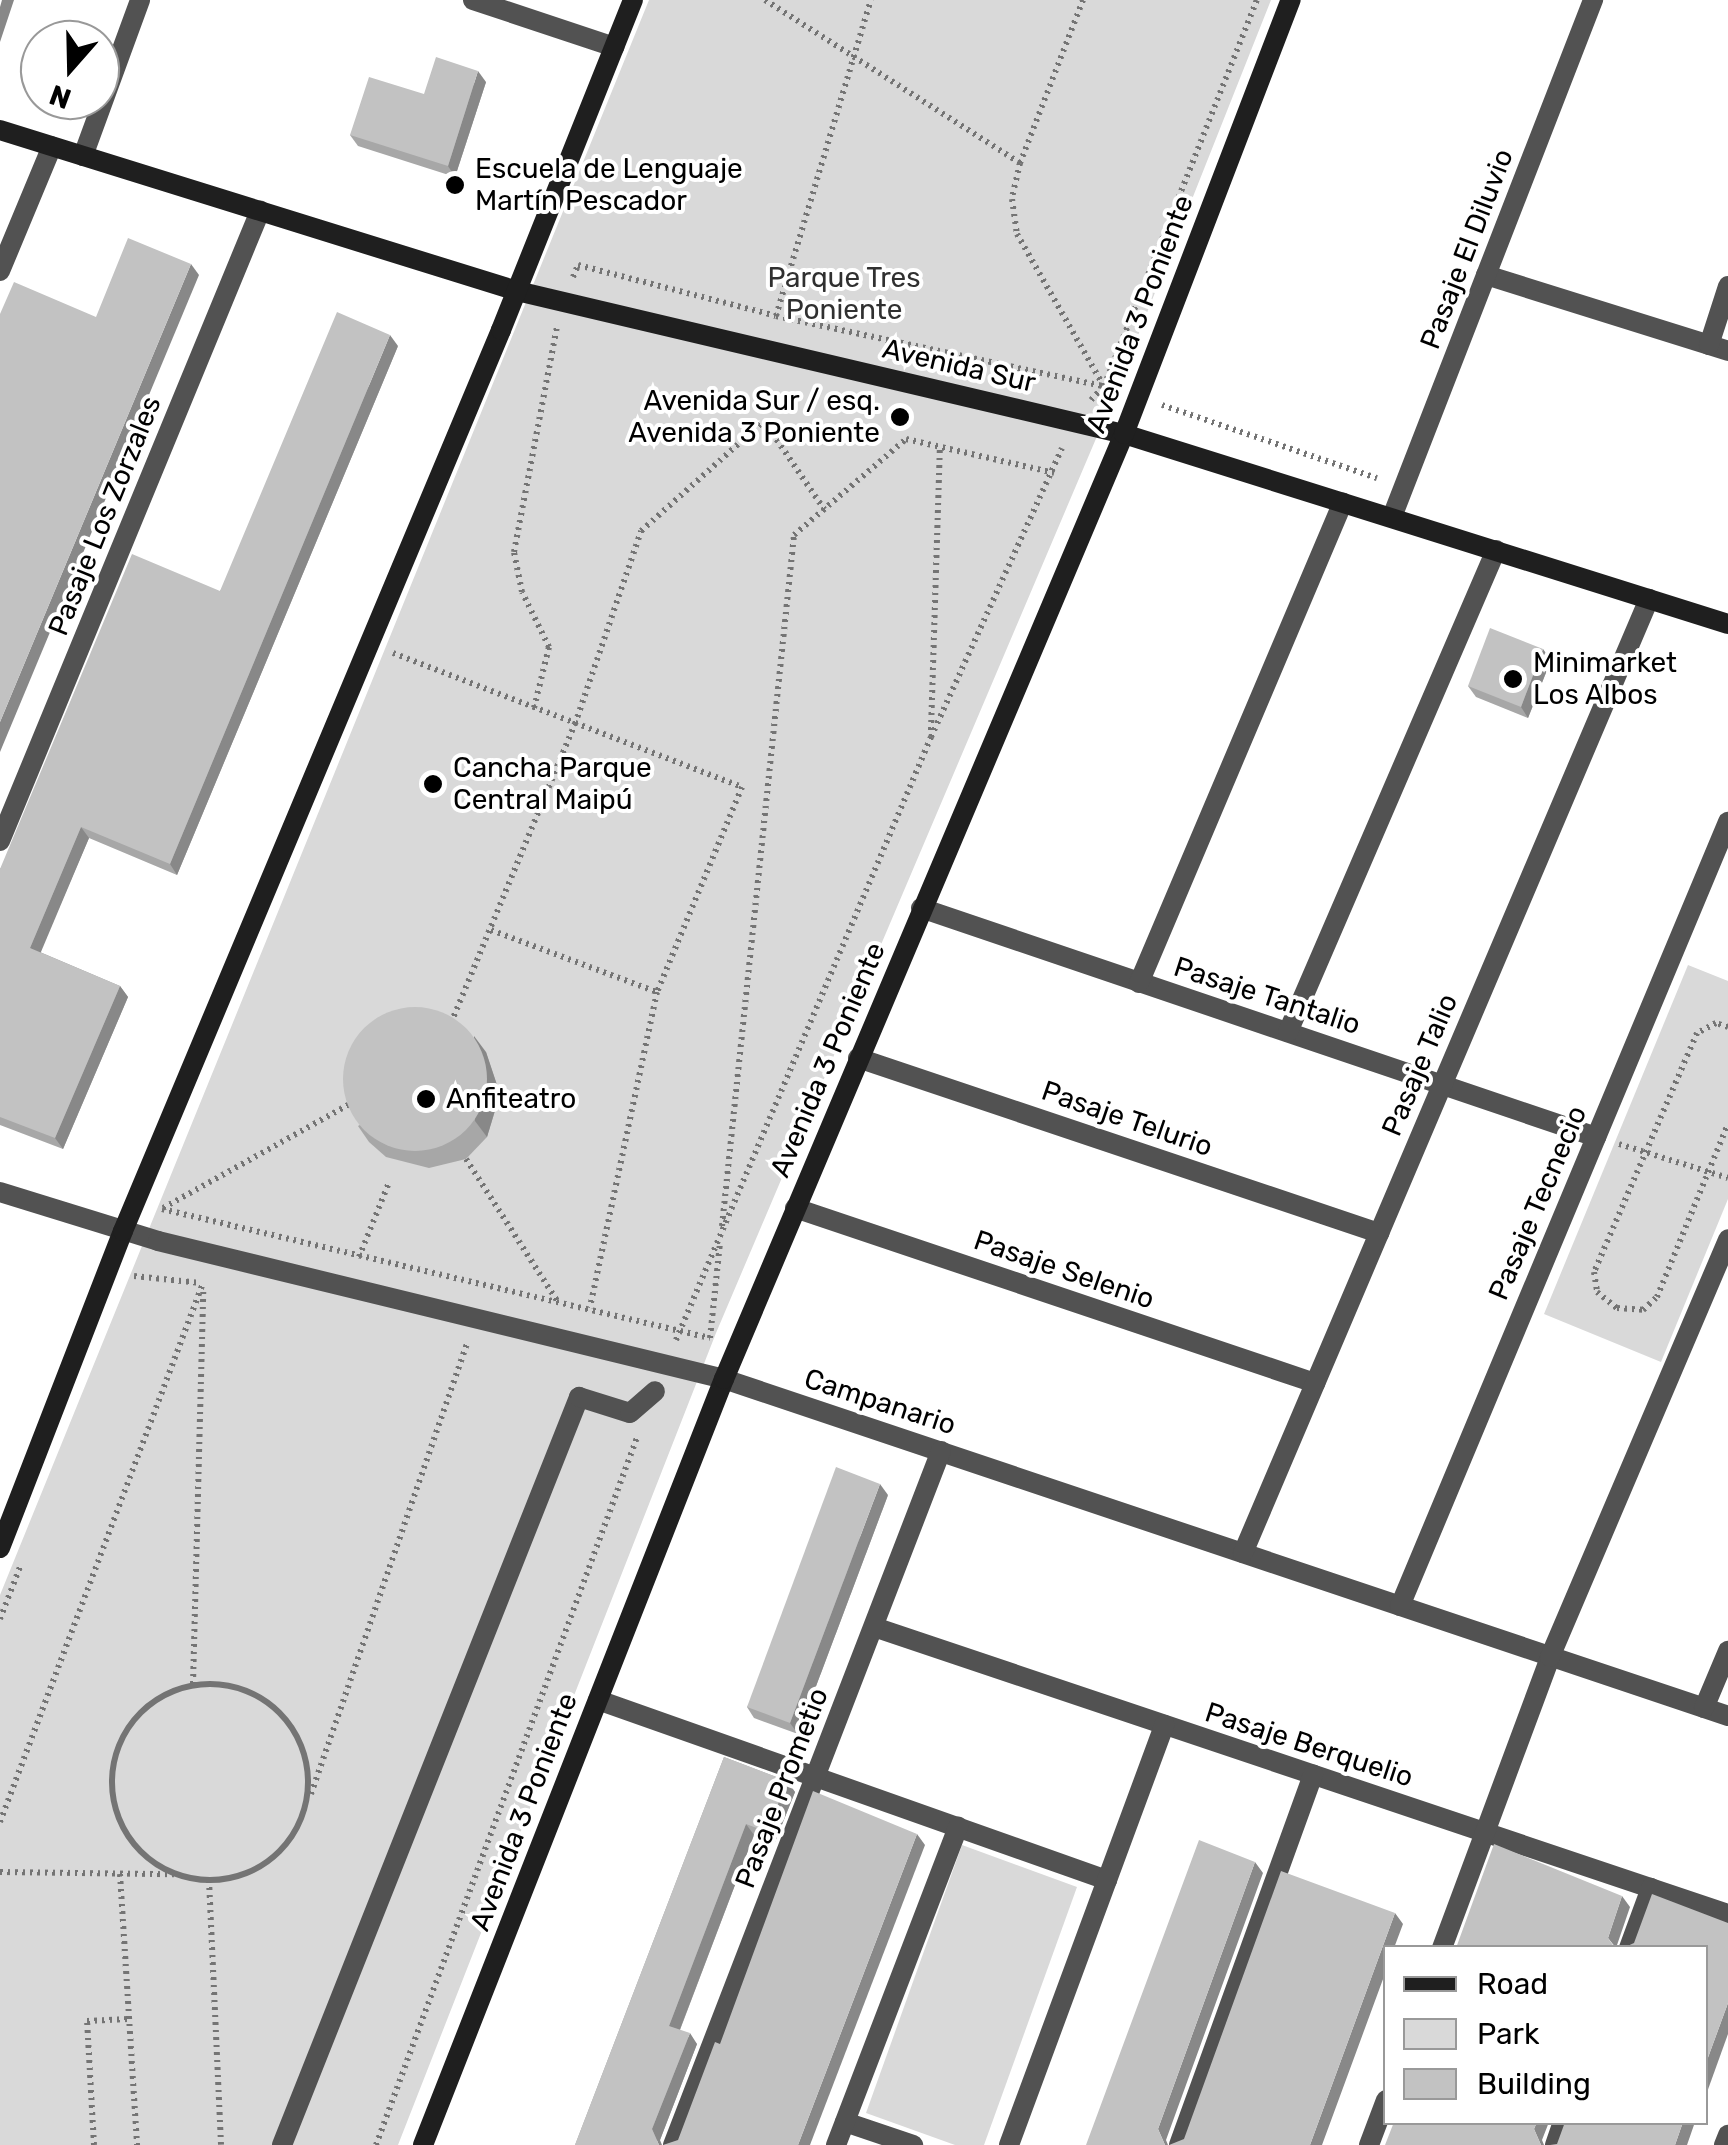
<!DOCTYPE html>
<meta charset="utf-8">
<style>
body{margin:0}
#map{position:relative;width:1728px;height:2145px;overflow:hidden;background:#fff;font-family:Rubik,sans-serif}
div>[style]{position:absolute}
.green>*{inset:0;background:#d9d9d9}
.path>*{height:6px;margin-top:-3px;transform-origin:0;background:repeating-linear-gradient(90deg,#747474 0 2.5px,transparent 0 7.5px)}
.path>.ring{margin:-3px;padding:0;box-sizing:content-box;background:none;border:6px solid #747474;border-radius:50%}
.street>*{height:20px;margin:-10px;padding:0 10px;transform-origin:10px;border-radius:10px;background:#525252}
.secondary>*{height:20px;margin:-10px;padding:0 10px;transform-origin:10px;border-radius:10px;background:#1f1f1f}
.wall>*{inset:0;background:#a7a7a7}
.shaded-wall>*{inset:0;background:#888}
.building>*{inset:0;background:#c2c2c2}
.round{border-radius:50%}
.dots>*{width:28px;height:28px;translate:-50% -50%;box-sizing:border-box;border:5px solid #fff;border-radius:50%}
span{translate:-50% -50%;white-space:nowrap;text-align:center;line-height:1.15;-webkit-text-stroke:8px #fff;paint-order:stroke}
.poi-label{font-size:28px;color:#000}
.left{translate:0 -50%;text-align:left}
.right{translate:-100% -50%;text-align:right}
.street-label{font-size:28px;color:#000}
.park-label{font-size:28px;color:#303030}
.legend{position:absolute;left:1383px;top:1945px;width:325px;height:180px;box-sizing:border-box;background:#fff;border:2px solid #999;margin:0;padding:12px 18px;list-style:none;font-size:30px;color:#000}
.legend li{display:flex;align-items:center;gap:20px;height:50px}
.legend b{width:50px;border:2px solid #999}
.north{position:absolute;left:20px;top:20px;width:100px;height:100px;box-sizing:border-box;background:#fff;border:2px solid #999;border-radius:50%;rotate:200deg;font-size:28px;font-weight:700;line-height:40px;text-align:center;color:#000}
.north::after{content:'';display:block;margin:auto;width:35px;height:45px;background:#000;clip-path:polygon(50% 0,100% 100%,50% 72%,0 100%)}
</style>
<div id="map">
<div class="green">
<i style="clip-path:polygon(649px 0,1271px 0,1112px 401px,716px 1333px,398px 2145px,0 2145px,0 1595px)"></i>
<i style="clip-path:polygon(1688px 965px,1728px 981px,1728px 1199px,1661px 1362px,1544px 1314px)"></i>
<i style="clip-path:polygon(962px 1845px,1077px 1887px,984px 2145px,955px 2145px,866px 2113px)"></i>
</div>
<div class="path">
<i style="left:765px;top:0;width:303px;rotate:32.6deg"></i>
<i style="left:1083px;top:0;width:175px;rotate:111.1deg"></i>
<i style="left:1020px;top:163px;width:37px;rotate:103deg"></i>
<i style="left:1012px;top:199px;width:35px;rotate:82deg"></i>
<i style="left:1017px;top:234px;width:174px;rotate:60.3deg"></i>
<i style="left:573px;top:277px;width:13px;rotate:-67deg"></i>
<i style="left:578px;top:265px;width:204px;rotate:14.4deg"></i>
<i style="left:776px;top:316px;width:334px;rotate:12.1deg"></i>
<i style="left:776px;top:316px;width:330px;rotate:-73.3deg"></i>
<i style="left:1091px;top:400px;width:19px;rotate:-47deg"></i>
<i style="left:1104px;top:386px;width:415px;rotate:-68.4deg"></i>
<i style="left:1162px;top:405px;width:227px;rotate:18.8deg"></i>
<i style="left:393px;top:653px;width:374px;rotate:21deg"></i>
<i style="left:742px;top:787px;width:222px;rotate:112.5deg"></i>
<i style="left:657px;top:992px;width:323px;rotate:102deg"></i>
<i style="left:534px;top:708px;width:63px;rotate:-76.2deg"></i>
<i style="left:549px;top:647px;width:61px;rotate:-116.1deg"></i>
<i style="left:522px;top:592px;width:41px;rotate:-101.3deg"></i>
<i style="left:514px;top:552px;width:229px;rotate:-79.2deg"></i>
<i style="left:931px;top:730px;width:283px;rotate:-88.2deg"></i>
<i style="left:491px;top:930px;width:177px;rotate:20.5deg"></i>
<i style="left:451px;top:1023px;width:324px;rotate:-67.5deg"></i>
<i style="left:575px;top:724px;width:204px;rotate:-71.1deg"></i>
<i style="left:641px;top:531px;width:165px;rotate:-41.8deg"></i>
<i style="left:764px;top:421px;width:107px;rotate:55.7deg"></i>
<i style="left:1728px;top:1027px;width:13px;rotate:-162deg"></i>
<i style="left:1716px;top:1023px;width:21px;rotate:152deg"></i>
<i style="left:1697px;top:1033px;width:260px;rotate:113.3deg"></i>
<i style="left:1594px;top:1272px;width:20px;rotate:81deg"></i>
<i style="left:1597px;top:1292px;width:26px;rotate:39deg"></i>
<i style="left:1617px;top:1308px;width:26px;rotate:4deg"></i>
<i style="left:1643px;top:1310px;width:19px;rotate:-43deg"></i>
<i style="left:1657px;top:1297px;width:187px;rotate:-67.7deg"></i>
<i style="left:1619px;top:1144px;width:114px;rotate:17.3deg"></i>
<i style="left:466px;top:1159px;width:169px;rotate:57.3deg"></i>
<i style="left:163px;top:1208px;width:216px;rotate:-29.1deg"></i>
<i style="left:162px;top:1209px;width:563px;rotate:13.25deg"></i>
<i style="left:710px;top:1338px;width:96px;rotate:-84deg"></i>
<i style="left:722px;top:1226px;width:695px;rotate:-84.05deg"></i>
<i style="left:794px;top:535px;width:148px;rotate:-40.6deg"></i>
<i style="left:906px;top:439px;width:152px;rotate:12.9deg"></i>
<i style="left:359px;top:1257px;width:78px;rotate:-68.1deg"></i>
<i style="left:134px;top:1276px;width:67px;rotate:6deg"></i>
<i style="left:676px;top:1340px;width:655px;rotate:-67.08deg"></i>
<i style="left:931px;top:737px;width:317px;rotate:-65.6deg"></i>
<i style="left:0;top:1619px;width:56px;rotate:-69deg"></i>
<i style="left:193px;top:1684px;width:394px;rotate:-88.5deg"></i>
<i class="ring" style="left:112px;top:1684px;width:190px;height:190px"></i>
<i style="left:311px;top:1794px;width:477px;rotate:-70.9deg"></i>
<i style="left:0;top:1822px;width:576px;rotate:-69.36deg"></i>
<i style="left:0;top:1872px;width:174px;rotate:0.7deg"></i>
<i style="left:120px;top:1874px;width:272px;rotate:86.4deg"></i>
<i style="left:209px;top:1880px;width:265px;rotate:87.4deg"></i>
<i style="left:94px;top:2145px;width:124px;rotate:-93.2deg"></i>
<i style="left:87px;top:2021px;width:41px;rotate:-2.8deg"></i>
<i style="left:376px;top:2145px;width:757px;rotate:-69.75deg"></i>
</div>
<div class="street">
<i style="left:473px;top:0;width:149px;rotate:18.4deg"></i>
<i style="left:83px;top:156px;width:166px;rotate:-69.9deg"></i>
<i style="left:0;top:271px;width:135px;rotate:-67.4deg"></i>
<i style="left:1486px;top:275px;width:254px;rotate:17.4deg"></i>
<i style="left:1709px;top:345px;width:62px;rotate:-72.1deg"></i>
<i style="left:1392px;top:517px;width:555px;rotate:-68.75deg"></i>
<i style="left:0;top:841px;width:682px;rotate:-67.57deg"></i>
<i style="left:921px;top:908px;width:713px;rotate:18.74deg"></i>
<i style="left:1139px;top:983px;width:522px;rotate:-67.02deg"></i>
<i style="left:1288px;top:1032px;width:525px;rotate:-66.66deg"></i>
<i style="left:858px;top:1058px;width:550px;rotate:18.57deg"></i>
<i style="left:0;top:1192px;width:165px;rotate:17.2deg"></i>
<i style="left:158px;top:1241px;width:583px;rotate:13.7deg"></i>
<i style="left:724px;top:1379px;width:1059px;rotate:18.55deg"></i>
<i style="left:795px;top:1208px;width:549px;rotate:18.6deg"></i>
<i style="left:1243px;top:1553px;width:1037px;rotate:-66.95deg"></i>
<i style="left:1400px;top:1606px;width:850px;rotate:-67.3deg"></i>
<i style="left:874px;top:1627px;width:901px;rotate:18.58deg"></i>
<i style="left:598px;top:1700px;width:540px;rotate:19.48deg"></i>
<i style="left:1704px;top:1708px;width:62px;rotate:-67.2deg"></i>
<i style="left:1442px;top:1948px;width:310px;rotate:-69.6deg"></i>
<i style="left:1550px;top:1657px;width:454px;rotate:-66.9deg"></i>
<i style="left:1629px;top:1948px;width:64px;rotate:-69.9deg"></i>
<i style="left:845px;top:2122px;width:72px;rotate:18.7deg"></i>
<i style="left:282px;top:2145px;width:805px;rotate:-68.34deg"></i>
<i style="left:579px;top:1397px;width:53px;rotate:17.4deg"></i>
<i style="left:630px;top:1413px;width:33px;rotate:-41deg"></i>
<i style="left:673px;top:2145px;width:744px;rotate:-68.89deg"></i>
<i style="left:836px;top:2145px;width:341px;rotate:-69deg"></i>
<i style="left:1009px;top:2145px;width:448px;rotate:-69.7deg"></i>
<i style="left:1179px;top:2145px;width:394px;rotate:-70.1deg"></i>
<i style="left:1369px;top:2145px;width:48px;rotate:-69.3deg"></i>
<i style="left:1555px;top:2145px;width:24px;rotate:-71deg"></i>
<i style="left:1724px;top:2145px;width:11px;rotate:-68deg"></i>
</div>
<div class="secondary">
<i style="left:0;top:130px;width:541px;rotate:17.3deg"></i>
<i style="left:517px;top:291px;width:624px;rotate:13.26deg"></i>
<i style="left:1124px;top:434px;width:633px;rotate:17.46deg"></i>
<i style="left:0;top:1548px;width:340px;rotate:-68.8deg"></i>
<i style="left:123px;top:1231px;width:977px;rotate:-67.24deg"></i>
<i style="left:501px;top:330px;width:355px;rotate:-68.2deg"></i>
<i style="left:423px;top:2145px;width:823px;rotate:-68.55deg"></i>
<i style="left:724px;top:1379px;width:1026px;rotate:-67.06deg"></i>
<i style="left:1124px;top:434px;width:465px;rotate:-69deg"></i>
</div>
<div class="wall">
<i style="clip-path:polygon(486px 82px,455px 177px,358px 146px,350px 135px,424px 94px)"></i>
<i style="clip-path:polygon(398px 346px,177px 875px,89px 838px,40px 952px,120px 986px,128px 997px,63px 1149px,0 1125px,0 869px,220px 591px)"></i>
<i style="clip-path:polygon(1551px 660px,1528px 718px,1476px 697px,1468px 686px)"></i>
<i style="clip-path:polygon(486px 1052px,500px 1094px,487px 1137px,466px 1159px,429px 1168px,386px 1157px,369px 1142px,358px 1126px)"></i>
<i style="clip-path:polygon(888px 1495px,798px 1734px,754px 1718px,747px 1707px)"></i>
<i style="clip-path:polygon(724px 1757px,787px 1781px,795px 1792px,775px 1842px,754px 1835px,680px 2030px,697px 2044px,660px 2140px,575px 2145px)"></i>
</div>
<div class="shaded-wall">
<i style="clip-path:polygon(2px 0,14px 0,0 42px,0 7px)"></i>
<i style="clip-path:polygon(478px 71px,486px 82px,455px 177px,448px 166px)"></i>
<i style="clip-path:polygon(191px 264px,199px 275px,0 752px,0 722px)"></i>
<i style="clip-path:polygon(390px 335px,398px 346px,177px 875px,170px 864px)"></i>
<i style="clip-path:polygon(1543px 649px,1551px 660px,1528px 718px,1521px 707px)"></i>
<i style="clip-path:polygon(81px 827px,89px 838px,38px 959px,30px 948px)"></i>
<i style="clip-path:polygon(120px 986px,128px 997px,63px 1149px,55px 1138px)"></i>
<i style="clip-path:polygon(474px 1036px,486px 1052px,500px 1094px,487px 1137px,475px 1121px)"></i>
<i style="clip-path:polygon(880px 1484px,888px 1495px,798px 1734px,790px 1723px)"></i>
<i style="clip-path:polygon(787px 1781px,795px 1792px,775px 1842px,767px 1832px)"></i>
<i style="clip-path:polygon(746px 1824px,754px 1835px,677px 2037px,669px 2026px)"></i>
<i style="clip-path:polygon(917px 1834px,925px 1845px,810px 2145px,798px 2145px)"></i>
<i style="clip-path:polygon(1255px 1862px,1263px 1873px,1166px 2140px,1168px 2145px,1165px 2145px,1158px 2129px)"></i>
<i style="clip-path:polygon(1622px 1896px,1630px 1907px,1616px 1948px,1608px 1938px)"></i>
<i style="clip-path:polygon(1395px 1913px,1403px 1924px,1394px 1948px,1386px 1948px,1386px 1971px,1322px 2145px,1310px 2145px)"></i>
<i style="clip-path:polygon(1728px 2003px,1728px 2034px,1706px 2095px,1706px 2063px)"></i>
<i style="clip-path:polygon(690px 2033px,697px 2044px,660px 2140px,662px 2145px,659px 2145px,652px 2129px)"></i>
<i style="clip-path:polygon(1537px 2122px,1549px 2122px,1542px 2140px,1544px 2145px,1541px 2145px,1534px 2129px)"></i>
<i style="clip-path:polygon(1683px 2122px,1695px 2122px,1687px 2145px,1675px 2145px)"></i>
</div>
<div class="building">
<i style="clip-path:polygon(436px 57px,478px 71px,448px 166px,350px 135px,369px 77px,424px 94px)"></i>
<i style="clip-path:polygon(128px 238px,191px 264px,0 722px,0 314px,14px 282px,96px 317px)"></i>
<i style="clip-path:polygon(337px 312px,390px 335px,170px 864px,81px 827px,30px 948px,120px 986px,55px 1138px,0 1117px,0 869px,132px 554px,220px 591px)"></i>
<i style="clip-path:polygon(1490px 628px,1543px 649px,1521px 707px,1468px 686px)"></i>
<i class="round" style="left:343px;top:1007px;width:144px;height:144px"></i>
<i style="clip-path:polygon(836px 1467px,880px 1484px,790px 1723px,747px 1707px)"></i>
<i style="clip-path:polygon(724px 1757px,787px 1781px,767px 1832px,746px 1824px,669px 2026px,690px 2033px,652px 2129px,659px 2145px,575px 2145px)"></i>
<i style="clip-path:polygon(813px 1791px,917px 1834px,798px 2145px,663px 2145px,678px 2140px,715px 2042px,720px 2044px)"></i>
<i style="clip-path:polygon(1199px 1840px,1255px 1862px,1158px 2129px,1165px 2145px,1086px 2145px)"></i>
<i style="clip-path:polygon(1494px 1844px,1622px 1896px,1608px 1938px,1615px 1948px,1456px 1948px)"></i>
<i style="clip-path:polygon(1281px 1871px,1395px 1913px,1310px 2145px,1169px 2145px,1184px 2139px)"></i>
<i style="clip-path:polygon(1652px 1894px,1728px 1923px,1728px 2003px,1706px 2063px,1706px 1948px,1623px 1948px,1634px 1943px)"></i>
<i style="clip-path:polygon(1394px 2122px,1537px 2122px,1534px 2129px,1541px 2145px,1385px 2145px)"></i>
<i style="clip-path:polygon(1565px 2122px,1683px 2122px,1675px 2145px,1550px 2145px,1557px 2144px)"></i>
</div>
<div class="dots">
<i style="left:455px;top:185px;background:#000"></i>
<i style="left:900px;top:417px;background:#000"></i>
<i style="left:1513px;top:679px;background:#000"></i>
<i style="left:433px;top:784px;background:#000"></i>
<i style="left:426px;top:1099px;background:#000"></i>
</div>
<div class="poi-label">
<span class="left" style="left:475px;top:185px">Escuela de Lenguaje<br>Martín Pescador</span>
<span class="right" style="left:880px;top:417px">Avenida Sur / esq.<br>Avenida 3 Poniente</span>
<span class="left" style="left:1533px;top:679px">Minimarket<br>Los Albos</span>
<span class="left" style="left:453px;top:784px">Cancha Parque<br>Central Maipú</span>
<span class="left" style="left:446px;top:1099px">Anfiteatro</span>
</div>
<div class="street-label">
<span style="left:1467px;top:249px;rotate:-69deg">Pasaje El Diluvio</span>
<span style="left:1140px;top:314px;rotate:-69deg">Avenida 3 Poniente</span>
<span style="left:959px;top:366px;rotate:13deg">Avenida Sur</span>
<span style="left:105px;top:516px;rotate:-68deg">Pasaje Los Zorzales</span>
<span style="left:1267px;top:996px;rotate:18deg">Pasaje Tantalio</span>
<span style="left:828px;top:1060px;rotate:-67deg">Avenida 3 Poniente</span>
<span style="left:1420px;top:1065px;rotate:-67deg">Pasaje Talio</span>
<span style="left:1127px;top:1119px;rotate:19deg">Pasaje Telurio</span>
<span style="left:1538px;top:1203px;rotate:-67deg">Pasaje Tecnecio</span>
<span style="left:1064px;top:1270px;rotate:19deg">Pasaje Selenio</span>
<span style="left:880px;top:1402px;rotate:18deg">Campanario</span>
<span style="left:1309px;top:1745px;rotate:18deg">Pasaje Berquelio</span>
<span style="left:782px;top:1788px;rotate:-69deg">Pasaje Prometio</span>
<span style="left:524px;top:1812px;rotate:-69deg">Avenida 3 Poniente</span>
</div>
<div class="park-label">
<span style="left:844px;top:294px">Parque Tres<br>Poniente</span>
</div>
<ul class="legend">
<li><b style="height:12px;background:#1f1f1f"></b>Road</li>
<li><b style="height:28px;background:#d9d9d9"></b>Park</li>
<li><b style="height:28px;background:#c2c2c2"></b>Building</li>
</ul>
<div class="north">N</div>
</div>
